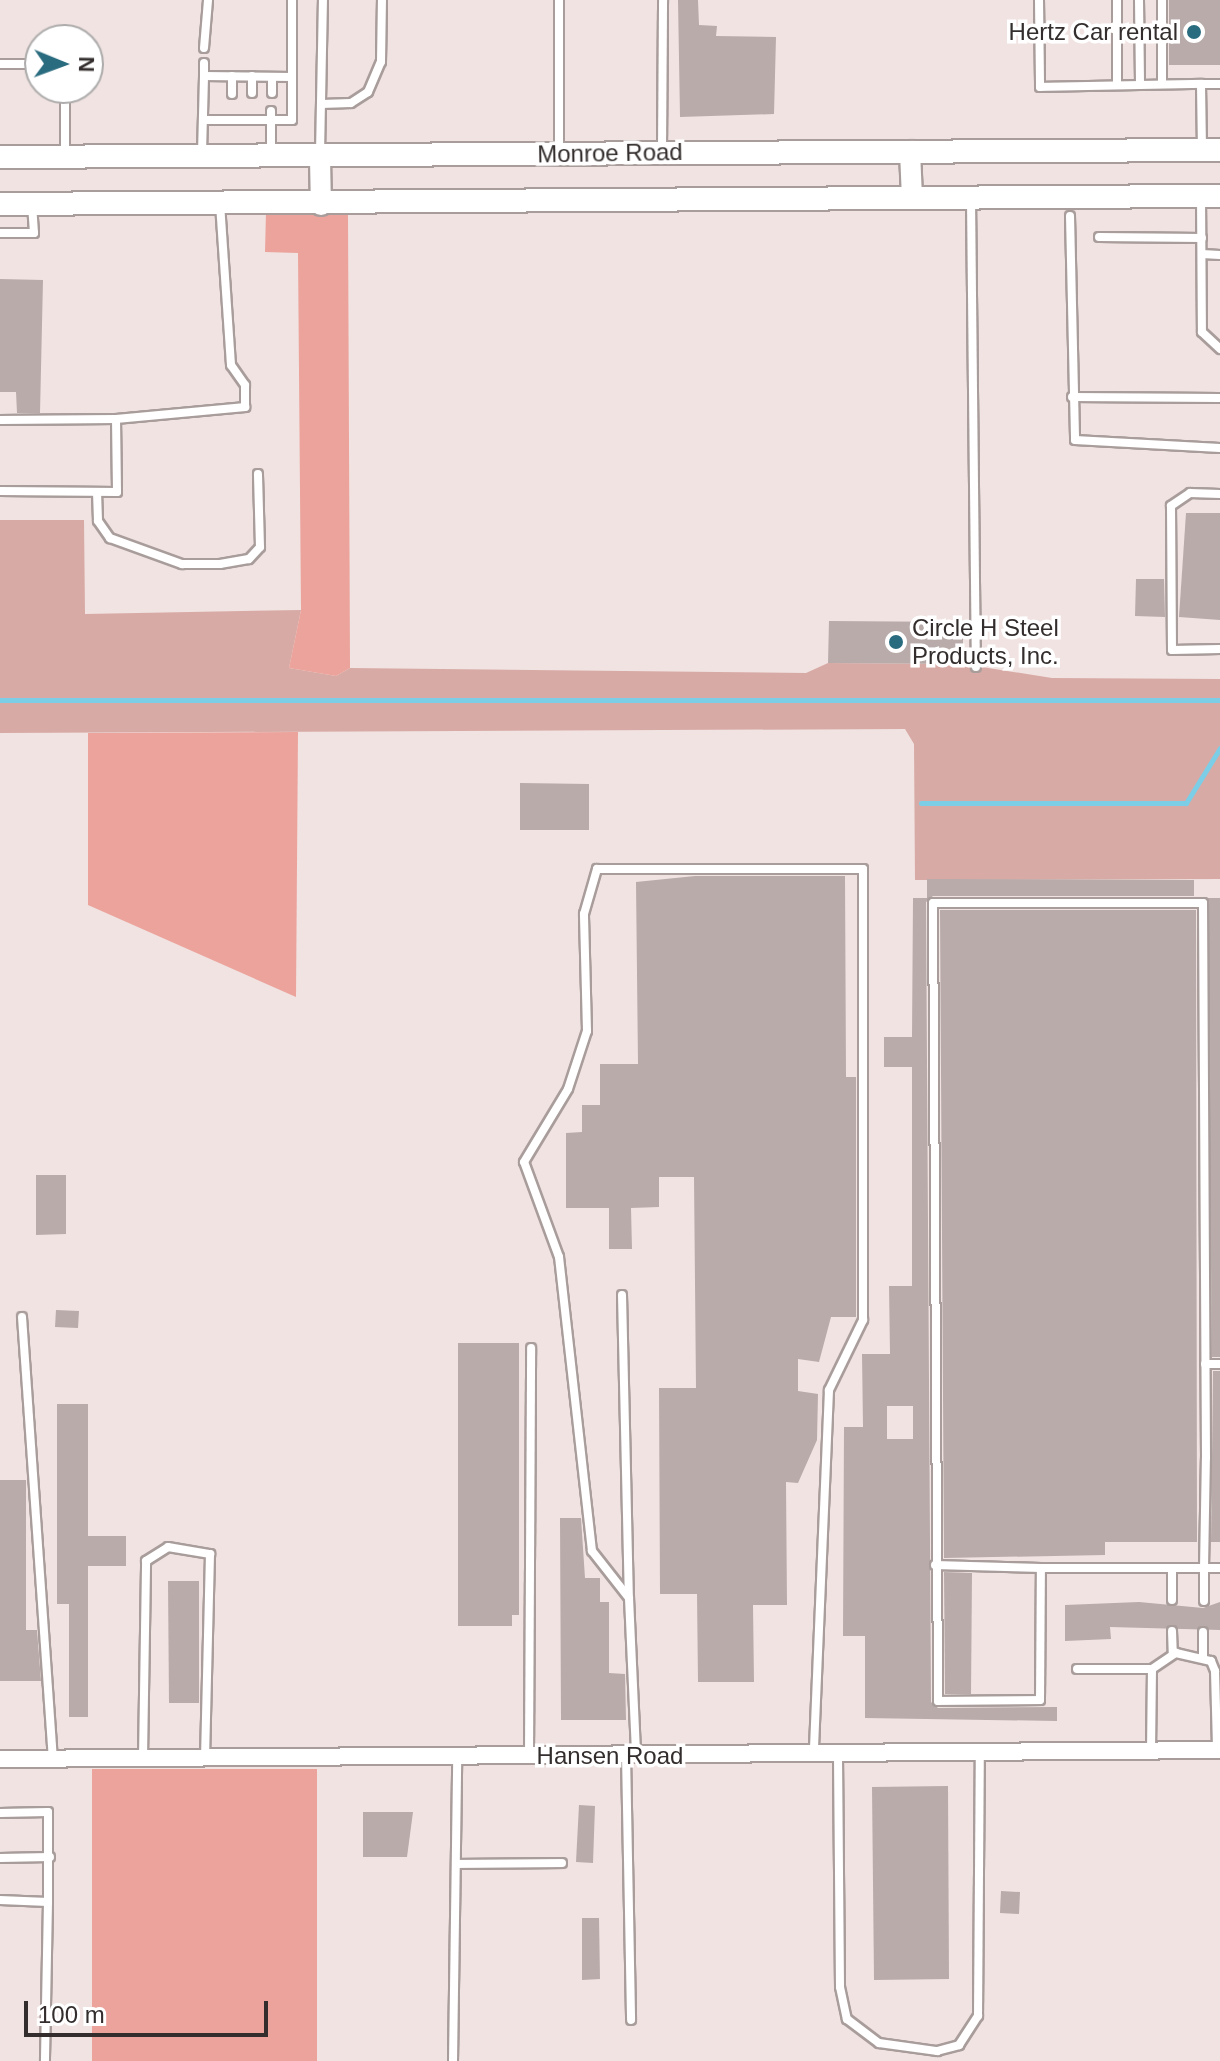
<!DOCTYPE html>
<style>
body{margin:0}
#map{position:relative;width:1220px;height:2061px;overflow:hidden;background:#f0e3e1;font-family:Arial,sans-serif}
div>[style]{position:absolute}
.green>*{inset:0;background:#d8aaa5}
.forest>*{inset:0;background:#eba39c}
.stream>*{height:5px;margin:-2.5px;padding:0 2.5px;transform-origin:2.5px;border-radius:2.5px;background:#7ccde6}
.building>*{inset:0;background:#b8abaa}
.roads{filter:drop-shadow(2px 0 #a99d9b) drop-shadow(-2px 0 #a99d9b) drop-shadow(0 2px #a99d9b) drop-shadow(0 -2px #a99d9b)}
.service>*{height:8px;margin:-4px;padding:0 4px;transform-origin:4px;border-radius:4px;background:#fff}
.minor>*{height:16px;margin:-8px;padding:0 8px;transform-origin:8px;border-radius:8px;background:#fff}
.tertiary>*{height:20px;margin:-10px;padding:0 10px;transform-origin:10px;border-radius:10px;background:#fff}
.secondary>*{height:22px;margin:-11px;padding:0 11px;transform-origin:11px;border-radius:11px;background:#fff}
.dots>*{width:22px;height:22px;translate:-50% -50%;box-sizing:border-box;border:4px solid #fff;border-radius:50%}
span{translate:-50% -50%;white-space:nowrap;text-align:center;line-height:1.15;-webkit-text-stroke:7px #fff;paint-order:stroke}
.poi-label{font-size:24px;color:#332e2d}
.right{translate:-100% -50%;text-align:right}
.left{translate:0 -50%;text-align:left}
.street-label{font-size:24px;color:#332e2d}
.north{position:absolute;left:24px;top:24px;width:80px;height:80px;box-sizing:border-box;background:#fff;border:2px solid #adabab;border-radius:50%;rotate:91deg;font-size:22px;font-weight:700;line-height:32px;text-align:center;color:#332e2d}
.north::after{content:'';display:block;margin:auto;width:28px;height:36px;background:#2a6c7f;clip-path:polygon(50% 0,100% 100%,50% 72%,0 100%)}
.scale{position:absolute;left:24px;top:2001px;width:244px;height:36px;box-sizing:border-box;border:4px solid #332e2d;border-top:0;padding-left:10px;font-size:24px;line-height:28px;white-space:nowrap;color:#332e2d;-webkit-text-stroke:6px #fff;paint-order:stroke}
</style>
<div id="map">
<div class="green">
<i style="clip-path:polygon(0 520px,84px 520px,85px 614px,301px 610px,289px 668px,336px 676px,350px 668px,806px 673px,828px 663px,963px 664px,1052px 678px,1220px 679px,1220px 879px,915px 880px,914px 744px,905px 729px,0 733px)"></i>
</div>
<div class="forest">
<i style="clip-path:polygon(266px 212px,348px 212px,350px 668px,336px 676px,289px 668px,301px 610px,298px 253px,265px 252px)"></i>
<i style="clip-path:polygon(298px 732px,296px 997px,88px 905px,88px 733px)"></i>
<i style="clip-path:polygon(92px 1769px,317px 1769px,317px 2061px,92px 2061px)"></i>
</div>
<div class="stream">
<i style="left:0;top:700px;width:1220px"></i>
<i style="left:921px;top:803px;width:265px"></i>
<i style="left:1186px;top:803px;width:65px;rotate:-58.3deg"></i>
</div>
<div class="building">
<i style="clip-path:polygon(678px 0,698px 0,699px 25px,717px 26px,716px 36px,776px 37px,774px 114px,680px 117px)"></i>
<i style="clip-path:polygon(1169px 0,1220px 0,1220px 65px,1169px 65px)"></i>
<i style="clip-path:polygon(0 279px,43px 280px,40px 413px,17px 413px,16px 392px,0 392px)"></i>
<i style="clip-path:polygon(1186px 513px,1220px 513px,1220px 620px,1179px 617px)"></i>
<i style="clip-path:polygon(1136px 579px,1164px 579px,1165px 617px,1135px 616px)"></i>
<i style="clip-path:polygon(829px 621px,963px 622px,963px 664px,828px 663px)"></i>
<i style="clip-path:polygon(520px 783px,589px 784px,589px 830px,520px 830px)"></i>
<i style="clip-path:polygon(695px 876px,845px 876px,846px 1077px,856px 1077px,856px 1317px,831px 1317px,819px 1362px,798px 1359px,798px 1391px,818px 1394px,817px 1440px,798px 1483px,786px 1482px,787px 1605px,753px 1605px,754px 1682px,698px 1682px,697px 1594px,660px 1594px,659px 1388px,696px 1388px,694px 1177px,659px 1177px,659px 1207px,631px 1208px,632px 1249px,609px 1249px,609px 1208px,566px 1208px,566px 1133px,582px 1132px,582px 1105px,600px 1105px,600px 1064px,638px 1064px,636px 882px)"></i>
<i style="clip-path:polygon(evenodd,927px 879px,1194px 880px,1194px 896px,933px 896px,926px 902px,931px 1702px,938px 1708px,1057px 1707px,1057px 1721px,865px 1718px,865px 1636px,843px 1636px,844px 1427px,863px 1427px,862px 1354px,890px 1354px,889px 1286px,912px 1286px,912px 1067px,884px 1067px,884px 1037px,912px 1037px,913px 898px,927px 898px,927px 879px,887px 1406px,913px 1406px,913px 1439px,887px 1439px,887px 1406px)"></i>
<i style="clip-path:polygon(1207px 898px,1220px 898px,1220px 1357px,1212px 1357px)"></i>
<i style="clip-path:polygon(940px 910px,1196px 910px,1197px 1542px,1105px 1542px,1105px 1555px,944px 1558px)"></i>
<i style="clip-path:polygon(36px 1175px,66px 1175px,66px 1234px,36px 1235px)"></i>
<i style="clip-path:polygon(56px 1310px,79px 1311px,78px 1328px,55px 1327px)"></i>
<i style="clip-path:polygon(458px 1343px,519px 1343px,519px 1615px,512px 1615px,512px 1626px,458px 1626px)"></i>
<i style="clip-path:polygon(1213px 1371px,1220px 1371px,1220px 1542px,1211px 1542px)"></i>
<i style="clip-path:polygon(57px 1404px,88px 1404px,88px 1536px,126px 1536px,126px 1566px,88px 1566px,88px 1717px,69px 1717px,69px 1604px,57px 1604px)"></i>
<i style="clip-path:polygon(0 1480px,26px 1480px,26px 1630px,37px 1630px,41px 1681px,0 1681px)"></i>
<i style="clip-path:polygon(560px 1518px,581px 1518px,585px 1578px,600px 1578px,600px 1602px,609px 1602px,609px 1673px,625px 1674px,626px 1720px,561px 1720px)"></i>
<i style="clip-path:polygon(944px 1572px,972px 1573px,971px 1694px,945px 1694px)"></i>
<i style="clip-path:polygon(168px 1581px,199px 1581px,199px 1703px,169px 1703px)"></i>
<i style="clip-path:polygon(1139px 1602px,1203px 1608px,1220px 1602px,1220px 1630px,1110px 1627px,1111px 1639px,1065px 1641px,1065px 1605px)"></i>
<i style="clip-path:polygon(948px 1786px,949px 1979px,874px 1980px,872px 1787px)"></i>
<i style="clip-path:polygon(579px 1805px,595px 1806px,593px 1863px,576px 1862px)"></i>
<i style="clip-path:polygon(363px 1812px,413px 1812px,407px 1857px,363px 1857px)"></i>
<i style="clip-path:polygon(1001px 1891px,1020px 1892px,1019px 1914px,1000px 1913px)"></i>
<i style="clip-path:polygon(582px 1918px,599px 1918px,600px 1979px,582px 1980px)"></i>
</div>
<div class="roads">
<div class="service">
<i style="left:292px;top:0;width:77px;rotate:90deg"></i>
<i style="left:559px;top:0;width:153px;rotate:90deg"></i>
<i style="left:1039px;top:0;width:87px;rotate:89.3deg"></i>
<i style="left:1040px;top:87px;width:161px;rotate:-1.1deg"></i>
<i style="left:1117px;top:0;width:85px;rotate:90deg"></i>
<i style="left:1139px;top:0;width:85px;rotate:89.3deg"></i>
<i style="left:1162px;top:0;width:84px;rotate:90deg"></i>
<i style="left:204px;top:48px;width:48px;rotate:-85.2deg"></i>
<i style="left:204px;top:63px;width:13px;rotate:90deg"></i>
<i style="left:0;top:64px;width:40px"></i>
<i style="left:252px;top:93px;width:17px;rotate:-90deg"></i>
<i style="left:272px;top:93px;width:16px;rotate:-90deg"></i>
<i style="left:232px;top:94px;width:18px;rotate:-90deg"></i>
<i style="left:321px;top:104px;width:30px;rotate:-2deg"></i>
<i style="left:351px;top:103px;width:20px;rotate:-33deg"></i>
<i style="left:368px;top:92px;width:33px;rotate:-67deg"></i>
<i style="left:381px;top:62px;width:62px;rotate:-89.1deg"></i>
<i style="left:1202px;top:149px;width:65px;rotate:-90.9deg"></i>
<i style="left:1201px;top:84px;width:19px"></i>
<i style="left:662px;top:151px;width:151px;rotate:-89.6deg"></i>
<i style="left:202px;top:153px;width:77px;rotate:-88.5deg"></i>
<i style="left:204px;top:76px;width:88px;rotate:0.7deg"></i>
<i style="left:292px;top:77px;width:43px;rotate:90deg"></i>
<i style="left:292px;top:120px;width:89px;rotate:180deg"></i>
<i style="left:271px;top:154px;width:43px;rotate:-90deg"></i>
<i style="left:320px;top:154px;width:154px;rotate:-88.9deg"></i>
<i style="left:65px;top:157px;width:69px;rotate:-90deg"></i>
<i style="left:1201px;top:197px;width:135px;rotate:89.6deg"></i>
<i style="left:1202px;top:332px;width:25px;rotate:43deg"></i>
<i style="left:971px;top:199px;width:468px;rotate:89.4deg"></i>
<i style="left:1070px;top:216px;width:224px;rotate:88.7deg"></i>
<i style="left:1075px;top:440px;width:145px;rotate:3.2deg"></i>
<i style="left:0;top:233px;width:34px"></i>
<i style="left:34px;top:233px;width:28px;rotate:-94deg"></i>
<i style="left:1099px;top:237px;width:103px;rotate:0.6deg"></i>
<i style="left:1202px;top:254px;width:18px;rotate:3deg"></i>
<i style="left:1072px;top:397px;width:148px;rotate:0.4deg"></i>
<i style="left:116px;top:419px;width:130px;rotate:-5.3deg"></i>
<i style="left:245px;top:407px;width:22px;rotate:-90deg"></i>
<i style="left:245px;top:385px;width:24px;rotate:-125deg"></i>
<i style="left:231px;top:365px;width:160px;rotate:-93.9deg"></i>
<i style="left:0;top:420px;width:116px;rotate:-0.5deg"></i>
<i style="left:116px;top:419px;width:73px;rotate:89.2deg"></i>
<i style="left:117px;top:492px;width:117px;rotate:-179.5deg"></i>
<i style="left:97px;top:492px;width:29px;rotate:88deg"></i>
<i style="left:98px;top:521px;width:21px;rotate:55deg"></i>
<i style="left:110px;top:538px;width:77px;rotate:19.9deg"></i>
<i style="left:182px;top:564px;width:38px"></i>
<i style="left:220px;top:564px;width:29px;rotate:-10deg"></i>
<i style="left:249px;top:559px;width:16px;rotate:-47deg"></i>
<i style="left:260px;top:547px;width:73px;rotate:-91.6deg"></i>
<i style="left:1220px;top:494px;width:30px;rotate:-178deg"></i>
<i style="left:1190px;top:493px;width:23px;rotate:146deg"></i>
<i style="left:1171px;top:506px;width:144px;rotate:89.6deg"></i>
<i style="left:1172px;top:650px;width:48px;rotate:-1.2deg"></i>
<i style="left:622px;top:1295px;width:303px;rotate:88.7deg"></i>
<i style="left:629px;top:1598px;width:60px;rotate:-128.2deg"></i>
<i style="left:592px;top:1551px;width:296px;rotate:-96.4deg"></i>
<i style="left:559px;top:1257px;width:101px;rotate:-110.2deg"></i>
<i style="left:524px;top:1162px;width:85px;rotate:-58.9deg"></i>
<i style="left:568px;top:1089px;width:61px;rotate:-71.9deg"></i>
<i style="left:587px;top:1031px;width:117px;rotate:-91.5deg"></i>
<i style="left:584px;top:914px;width:47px;rotate:-73.9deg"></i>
<i style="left:597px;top:869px;width:266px"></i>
<i style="left:863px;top:869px;width:451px;rotate:90deg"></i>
<i style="left:863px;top:1320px;width:78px;rotate:115.9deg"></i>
<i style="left:829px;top:1390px;width:362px;rotate:92.4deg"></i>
<i style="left:22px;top:1317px;width:442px;rotate:86deg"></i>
<i style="left:1205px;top:1364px;width:15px"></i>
<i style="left:935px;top:1565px;width:106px;rotate:1.6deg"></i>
<i style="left:1172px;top:1568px;width:32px;rotate:90deg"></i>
<i style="left:629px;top:1598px;width:156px;rotate:87.4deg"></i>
<i style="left:1204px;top:1601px;width:33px;rotate:-90deg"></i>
<i style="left:1204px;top:1568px;width:110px;rotate:-89deg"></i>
<i style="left:1206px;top:1458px;width:555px;rotate:-90.31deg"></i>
<i style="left:1203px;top:903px;width:270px;rotate:180deg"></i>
<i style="left:933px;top:903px;width:798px;rotate:89.64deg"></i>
<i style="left:938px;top:1701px;width:102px;rotate:-0.6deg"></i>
<i style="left:1040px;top:1700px;width:132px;rotate:-89.6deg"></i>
<i style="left:1041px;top:1568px;width:179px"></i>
<i style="left:1172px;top:1631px;width:23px;rotate:88deg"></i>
<i style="left:1203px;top:1658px;width:26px;rotate:-90deg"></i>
<i style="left:1077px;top:1669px;width:75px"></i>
<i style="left:1151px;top:1751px;width:82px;rotate:-89.3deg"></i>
<i style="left:1152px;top:1669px;width:29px;rotate:-34deg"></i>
<i style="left:1176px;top:1653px;width:36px;rotate:13deg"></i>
<i style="left:1211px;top:1661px;width:11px;rotate:68deg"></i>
<i style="left:1215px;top:1671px;width:79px;rotate:88.5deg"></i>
<i style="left:626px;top:1755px;width:265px;rotate:88.9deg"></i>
<i style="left:529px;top:1756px;width:408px;rotate:-89.7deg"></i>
<i style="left:838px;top:1757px;width:230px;rotate:89.5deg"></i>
<i style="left:840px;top:1987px;width:33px;rotate:78deg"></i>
<i style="left:847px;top:2019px;width:40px;rotate:37deg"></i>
<i style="left:879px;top:2043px;width:59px;rotate:7.9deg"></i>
<i style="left:937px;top:2051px;width:23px;rotate:-15deg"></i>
<i style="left:959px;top:2045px;width:35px;rotate:-57deg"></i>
<i style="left:978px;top:2016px;width:262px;rotate:-89.6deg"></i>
<i style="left:143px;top:1758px;width:197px;rotate:-89.1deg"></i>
<i style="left:146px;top:1561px;width:26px;rotate:-32deg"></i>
<i style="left:168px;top:1547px;width:43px;rotate:9.5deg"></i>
<i style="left:210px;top:1554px;width:203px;rotate:91.4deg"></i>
<i style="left:0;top:1813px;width:48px;rotate:-1.2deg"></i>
<i style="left:48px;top:1812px;width:90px;rotate:90deg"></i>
<i style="left:0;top:1858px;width:50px;rotate:-1.1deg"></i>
<i style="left:457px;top:1864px;width:105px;rotate:-0.5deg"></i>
<i style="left:0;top:1900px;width:48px;rotate:2.4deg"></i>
<i style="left:48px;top:1902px;width:159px;rotate:91.1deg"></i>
<i style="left:453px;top:2061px;width:303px;rotate:-89.2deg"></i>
</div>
<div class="minor">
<i style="left:0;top:1759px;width:1220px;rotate:-0.42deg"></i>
</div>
<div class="tertiary">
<i style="left:910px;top:151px;width:48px;rotate:87.6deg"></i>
<i style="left:320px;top:159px;width:46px;rotate:88.8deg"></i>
</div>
<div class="secondary">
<i style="left:0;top:157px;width:1220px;rotate:-0.33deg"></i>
<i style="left:0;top:204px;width:1220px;rotate:-0.38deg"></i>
</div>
</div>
<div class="dots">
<i style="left:1194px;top:32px;background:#2a6c7f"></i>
<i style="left:896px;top:642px;background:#2a6c7f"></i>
</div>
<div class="poi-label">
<span class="right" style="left:1178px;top:32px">Hertz Car rental</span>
<span class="left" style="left:912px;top:642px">Circle H Steel<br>Products, Inc.</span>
</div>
<div class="street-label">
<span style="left:610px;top:153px;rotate:-1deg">Monroe Road</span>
<span style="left:610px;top:1756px">Hansen Road</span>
</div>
<div class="north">N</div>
<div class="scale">100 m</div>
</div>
